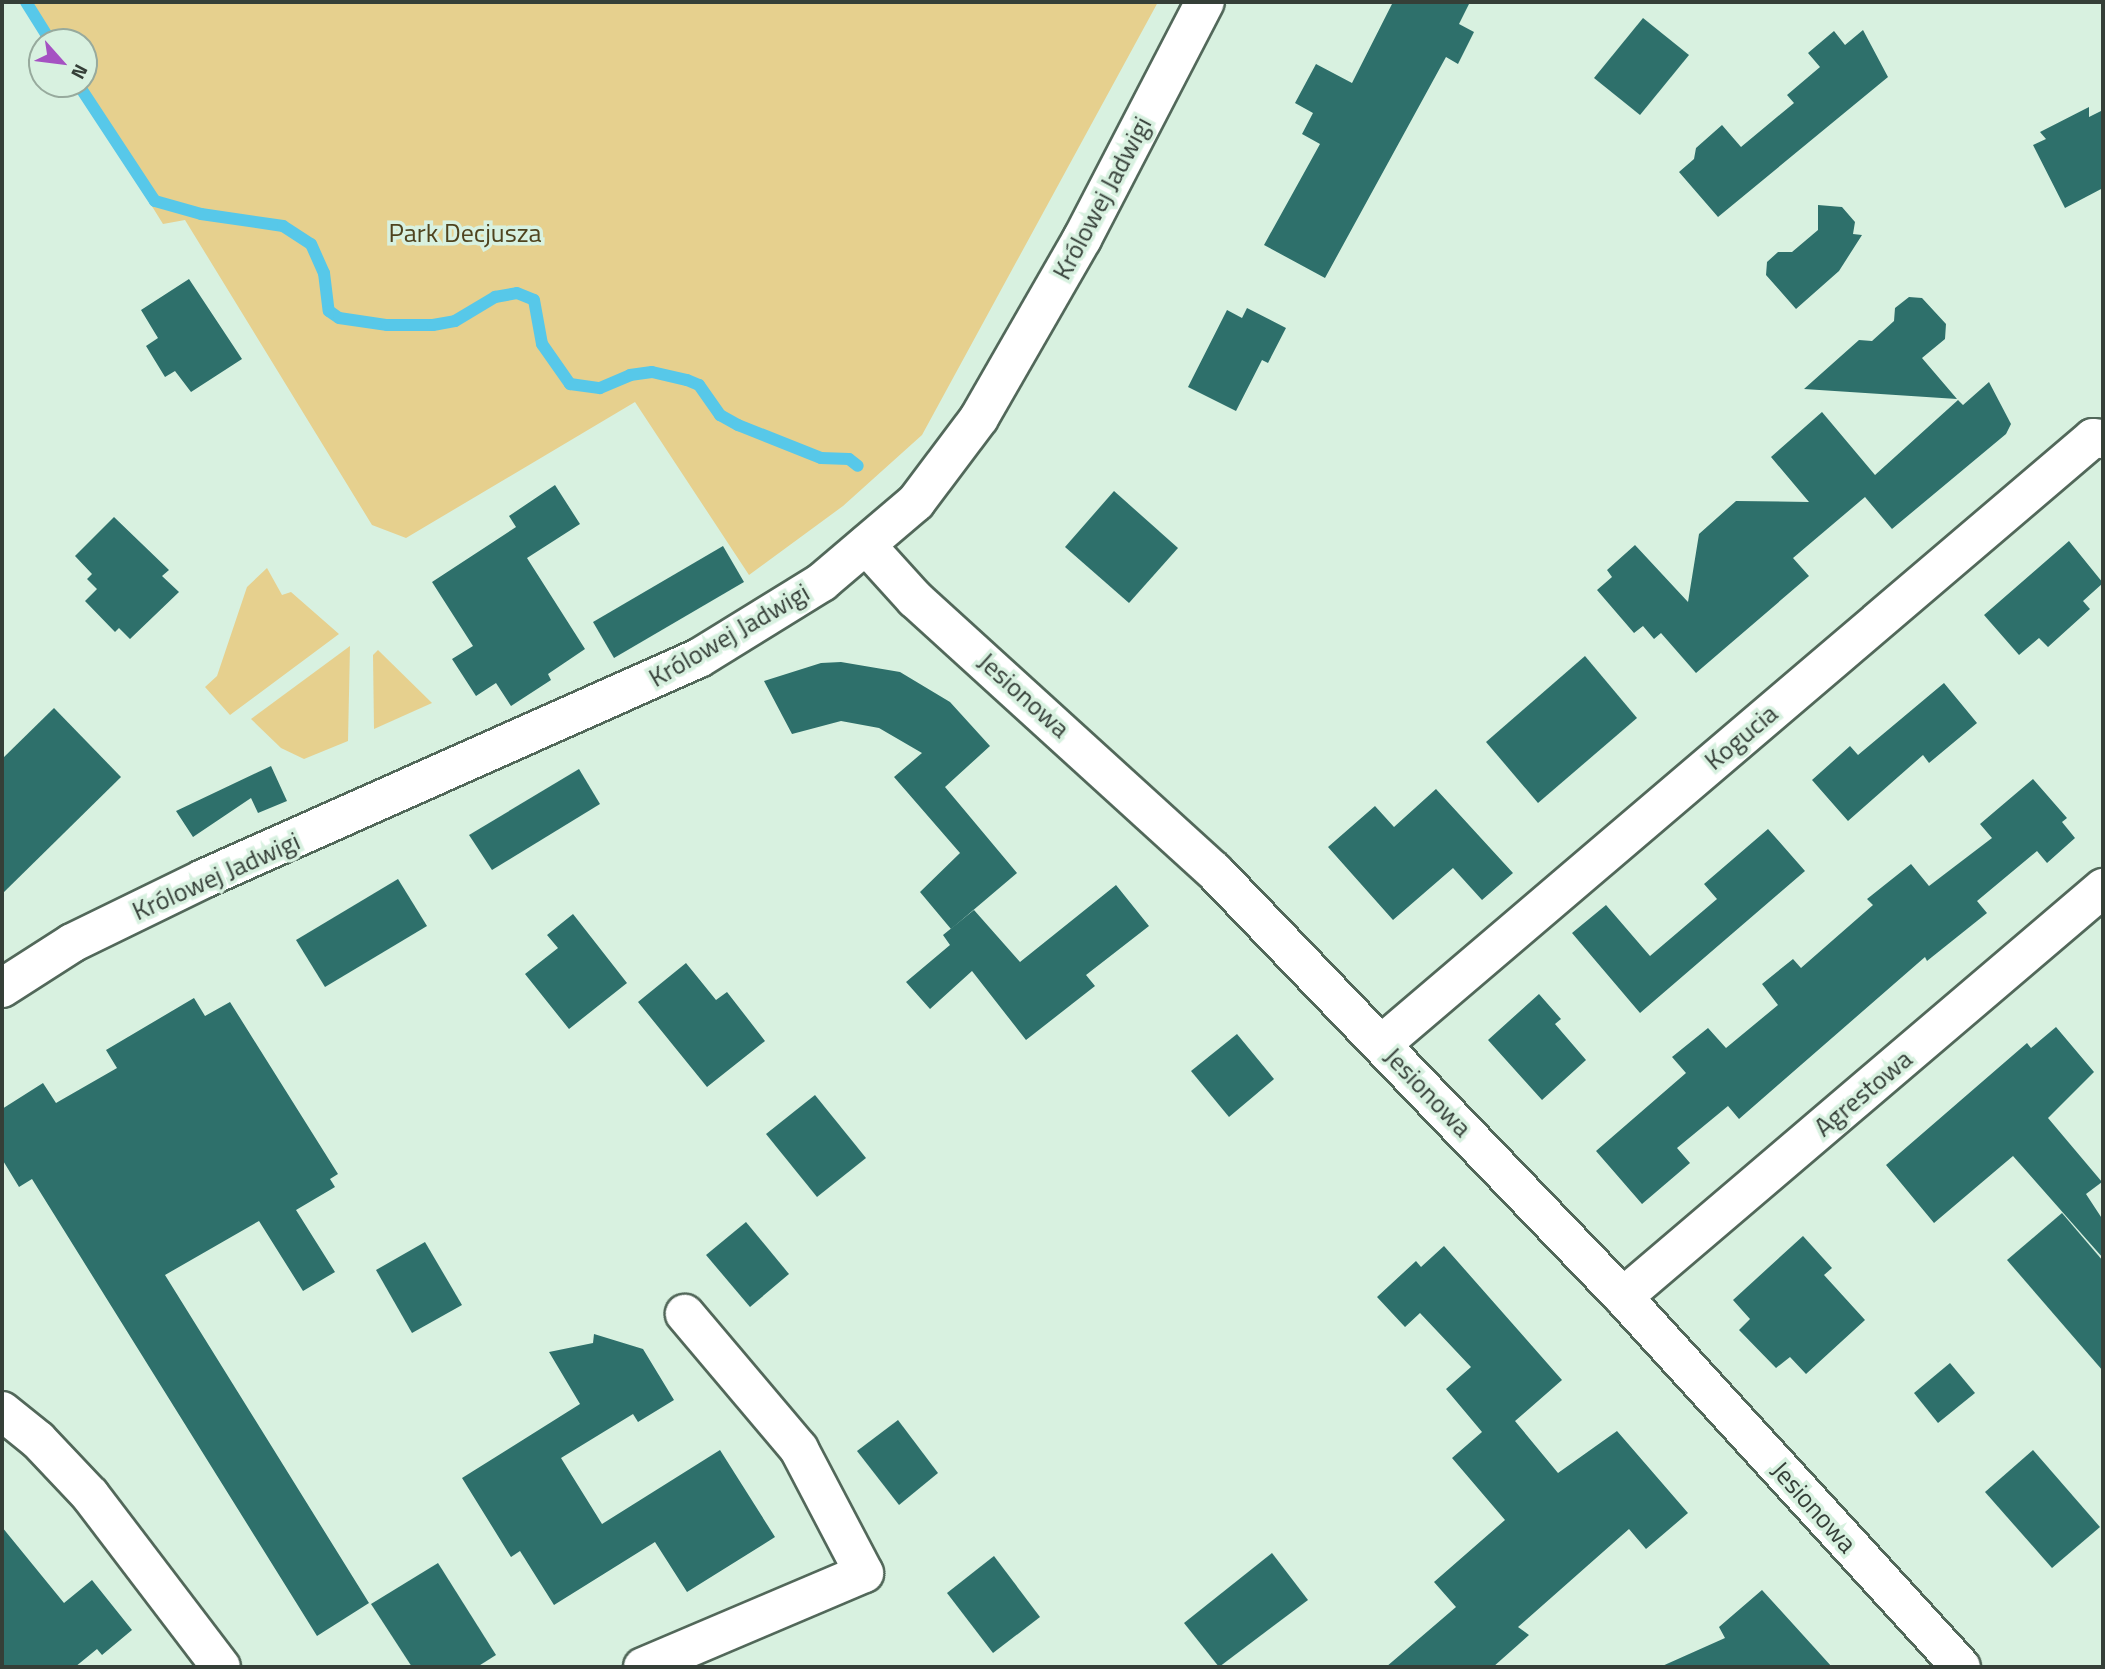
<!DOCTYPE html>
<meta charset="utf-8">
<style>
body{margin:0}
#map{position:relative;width:2105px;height:1669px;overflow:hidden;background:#d8f1e0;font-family:"Titillium Web",sans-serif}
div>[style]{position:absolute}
.green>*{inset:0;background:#e6d08e}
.stream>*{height:12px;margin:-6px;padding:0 6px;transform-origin:6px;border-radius:6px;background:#57c8e9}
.building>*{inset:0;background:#2e706b}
.roads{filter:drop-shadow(2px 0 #52685a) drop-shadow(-2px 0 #52685a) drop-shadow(0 2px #52685a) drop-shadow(0 -2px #52685a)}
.minor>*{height:38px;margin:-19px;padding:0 19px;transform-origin:19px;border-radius:19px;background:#fff}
span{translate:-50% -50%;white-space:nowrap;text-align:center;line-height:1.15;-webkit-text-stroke:7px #d8f1e0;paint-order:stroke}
.street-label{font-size:26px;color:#353f38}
.park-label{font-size:26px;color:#4f431e}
.frame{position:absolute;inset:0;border:4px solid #353f38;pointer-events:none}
.north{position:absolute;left:28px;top:28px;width:70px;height:70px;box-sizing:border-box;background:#d8f1e0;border:2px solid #97aa9d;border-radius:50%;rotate:118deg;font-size:19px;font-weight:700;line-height:28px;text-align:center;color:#353f38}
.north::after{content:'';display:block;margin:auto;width:24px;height:32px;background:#a552c2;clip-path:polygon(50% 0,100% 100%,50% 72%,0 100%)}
</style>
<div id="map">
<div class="green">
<i style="clip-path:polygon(24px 2px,1158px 2px,922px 435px,843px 506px,749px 575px,635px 402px,406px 538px,372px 525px,185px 220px,163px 224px,76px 84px,84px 84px,84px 42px,49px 42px)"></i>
<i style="clip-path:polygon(267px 568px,282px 595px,291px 592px,339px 634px,230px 715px,205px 687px,217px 676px,247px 587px)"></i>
<i style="clip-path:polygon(350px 646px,348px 741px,304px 759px,281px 748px,251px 719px)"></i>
<i style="clip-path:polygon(378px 650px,432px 703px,374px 729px,373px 655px)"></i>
</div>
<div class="stream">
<i style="left:26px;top:2px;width:47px;rotate:58deg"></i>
<i style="left:78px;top:84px;width:140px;rotate:56.7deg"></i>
<i style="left:155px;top:201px;width:48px;rotate:15.8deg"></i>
<i style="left:201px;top:214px;width:83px;rotate:8.3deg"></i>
<i style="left:283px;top:226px;width:33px;rotate:33deg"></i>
<i style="left:311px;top:244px;width:32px;rotate:66deg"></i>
<i style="left:324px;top:273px;width:38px;rotate:83deg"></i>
<i style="left:329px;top:311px;width:12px;rotate:35deg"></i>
<i style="left:339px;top:318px;width:49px;rotate:8.3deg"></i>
<i style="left:387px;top:325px;width:46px"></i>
<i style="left:433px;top:325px;width:22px;rotate:-10deg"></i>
<i style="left:455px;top:321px;width:47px;rotate:-31deg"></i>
<i style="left:495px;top:297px;width:22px;rotate:-10deg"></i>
<i style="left:517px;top:293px;width:18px;rotate:22deg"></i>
<i style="left:534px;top:300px;width:45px;rotate:79.7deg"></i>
<i style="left:542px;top:344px;width:49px;rotate:55deg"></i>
<i style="left:570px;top:384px;width:30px;rotate:8deg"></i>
<i style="left:600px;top:388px;width:33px;rotate:-23deg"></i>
<i style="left:630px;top:375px;width:22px;rotate:-8deg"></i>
<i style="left:652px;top:372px;width:36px;rotate:13deg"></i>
<i style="left:687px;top:380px;width:13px;rotate:23deg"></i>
<i style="left:699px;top:385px;width:37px;rotate:55deg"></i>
<i style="left:720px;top:415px;width:21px;rotate:29deg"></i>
<i style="left:738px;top:425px;width:89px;rotate:21.7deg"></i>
<i style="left:821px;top:458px;width:28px;rotate:2deg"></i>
<i style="left:849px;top:459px;width:11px;rotate:38deg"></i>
</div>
<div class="building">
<i style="clip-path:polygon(1393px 2px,1470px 2px,1459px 24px,1474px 32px,1458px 64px,1446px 57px,1325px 278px,1264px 245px,1320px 144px,1302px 134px,1313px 113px,1295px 103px,1316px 64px,1352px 83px)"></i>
<i style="clip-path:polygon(1643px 18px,1689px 55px,1640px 115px,1594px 78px)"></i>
<i style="clip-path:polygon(1863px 30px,1888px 77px,1718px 217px,1679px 172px,1694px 159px,1696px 148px,1722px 125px,1741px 147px,1794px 103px,1787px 95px,1820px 67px,1808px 53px,1834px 31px,1845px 45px)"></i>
<i style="clip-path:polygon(2089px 107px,2089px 117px,2103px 110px,2103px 188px,2065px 208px,2033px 145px,2046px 139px,2040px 132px)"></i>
<i style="clip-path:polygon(1818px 205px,1842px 207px,1855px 222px,1853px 234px,1862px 235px,1839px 271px,1796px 309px,1766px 275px,1767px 262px,1778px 252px,1792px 252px,1818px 230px)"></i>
<i style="clip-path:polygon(189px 279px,242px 359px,191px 392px,175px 371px,165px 377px,146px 346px,158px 338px,141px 310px)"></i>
<i style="clip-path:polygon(1909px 297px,1922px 298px,1946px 324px,1945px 339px,1922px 358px,1957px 399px,1804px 389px,1859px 340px,1872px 341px,1894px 321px,1895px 308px)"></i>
<i style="clip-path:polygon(1247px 308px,1286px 328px,1268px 363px,1262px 360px,1236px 411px,1188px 387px,1227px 310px,1242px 318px)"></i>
<i style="clip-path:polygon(1989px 382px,2011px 424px,2006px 434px,1892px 529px,1865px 497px,1793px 558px,1809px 576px,1696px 673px,1661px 633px,1654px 639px,1643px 626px,1634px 633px,1597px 590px,1612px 577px,1607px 570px,1635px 545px,1688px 602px,1699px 534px,1736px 501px,1809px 502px,1771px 457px,1822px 412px,1875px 475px,1958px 400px,1963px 405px)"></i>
<i style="clip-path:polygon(555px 485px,580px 524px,527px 558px,585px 649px,548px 674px,551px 680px,511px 706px,496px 683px,476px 696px,452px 659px,473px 646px,432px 582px,516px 527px,509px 516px)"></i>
<i style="clip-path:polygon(1114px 491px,1178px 548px,1129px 603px,1065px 547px)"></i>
<i style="clip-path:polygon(114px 517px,169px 570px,162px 576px,179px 592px,130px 639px,119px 628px,115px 632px,85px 601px,97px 589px,87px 579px,92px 574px,75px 556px)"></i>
<i style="clip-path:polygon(2069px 541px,2103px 583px,2083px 601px,2090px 609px,2048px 647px,2039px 638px,2019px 655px,1984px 615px)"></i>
<i style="clip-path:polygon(723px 546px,744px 582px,614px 658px,593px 622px)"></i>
<i style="clip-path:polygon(1585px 656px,1637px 718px,1538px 803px,1486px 742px)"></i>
<i style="clip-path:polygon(841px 662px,900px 672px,950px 702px,990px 746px,945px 787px,1017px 873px,951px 929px,920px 892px,960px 853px,894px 777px,922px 753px,879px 728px,841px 721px,792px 734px,764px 681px,821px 663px)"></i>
<i style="clip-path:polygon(1944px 683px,1977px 723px,1929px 763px,1923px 755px,1848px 821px,1812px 780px,1850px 746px,1858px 755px)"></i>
<i style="clip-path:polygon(54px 708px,121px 777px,2px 894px,2px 759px)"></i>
<i style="clip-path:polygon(271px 766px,287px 801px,258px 813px,251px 798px,193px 837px,176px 811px)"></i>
<i style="clip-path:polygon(579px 769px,600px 804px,492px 870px,469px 835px)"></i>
<i style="clip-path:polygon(2033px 779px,2067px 818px,2062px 822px,2075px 838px,2047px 863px,2037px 851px,1977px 901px,1987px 913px,1927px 961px,1925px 957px,1739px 1119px,1728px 1106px,1677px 1148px,1690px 1163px,1642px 1204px,1596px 1151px,1686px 1073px,1672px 1057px,1708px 1028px,1726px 1048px,1778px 1005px,1762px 984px,1793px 959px,1801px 968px,1873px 905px,1867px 899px,1911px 864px,1929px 886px,1992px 838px,1980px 824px)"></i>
<i style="clip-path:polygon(1436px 789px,1513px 873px,1482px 900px,1453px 868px,1393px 920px,1328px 847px,1375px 806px,1394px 827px)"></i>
<i style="clip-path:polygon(1768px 829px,1805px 871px,1640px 1013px,1572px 933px,1606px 905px,1650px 956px,1717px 899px,1704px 884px)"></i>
<i style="clip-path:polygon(398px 879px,427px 926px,325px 987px,296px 940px)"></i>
<i style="clip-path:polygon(1116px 885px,1149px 926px,1086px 975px,1095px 986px,1026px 1040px,972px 971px,930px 1009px,906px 982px,950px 945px,943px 935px,974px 910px,1020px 962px)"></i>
<i style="clip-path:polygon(573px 914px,627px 983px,569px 1029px,525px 974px,558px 948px,547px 935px)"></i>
<i style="clip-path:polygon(686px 963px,716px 1000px,727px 992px,765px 1041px,707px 1087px,638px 1002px)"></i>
<i style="clip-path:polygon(1539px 994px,1561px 1019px,1555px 1024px,1586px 1060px,1542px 1100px,1488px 1040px)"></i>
<i style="clip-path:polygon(194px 998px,205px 1016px,230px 1002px,338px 1174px,330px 1179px,335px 1187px,296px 1210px,335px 1272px,303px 1291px,259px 1221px,165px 1275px,369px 1603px,317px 1636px,32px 1179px,19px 1187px,2px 1159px,2px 1109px,43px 1083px,56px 1103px,117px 1068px,106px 1050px)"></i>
<i style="clip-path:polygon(2056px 1027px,2094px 1072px,2048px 1118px,2102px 1182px,2086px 1194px,2103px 1220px,2103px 1258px,2013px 1156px,1934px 1223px,1886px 1165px,2027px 1043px,2031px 1048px)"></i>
<i style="clip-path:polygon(1237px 1034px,1274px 1079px,1229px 1117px,1191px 1071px)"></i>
<i style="clip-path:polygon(815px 1095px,866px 1158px,817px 1197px,766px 1134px)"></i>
<i style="clip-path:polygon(2062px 1213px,2103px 1261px,2103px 1371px,2007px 1260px)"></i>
<i style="clip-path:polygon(746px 1222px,789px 1274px,750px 1307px,706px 1255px)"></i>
<i style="clip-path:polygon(1803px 1236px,1832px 1268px,1824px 1275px,1865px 1320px,1806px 1374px,1790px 1357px,1776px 1368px,1739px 1330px,1750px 1319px,1733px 1300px)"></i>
<i style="clip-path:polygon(425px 1242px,462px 1305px,412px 1333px,376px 1270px)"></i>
<i style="clip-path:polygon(1444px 1246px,1562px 1380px,1515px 1421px,1558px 1473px,1617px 1431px,1688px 1513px,1646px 1549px,1629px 1529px,1518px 1627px,1529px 1635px,1493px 1667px,1386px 1667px,1456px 1607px,1434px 1582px,1505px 1520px,1452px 1458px,1482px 1432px,1446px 1389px,1471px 1367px,1420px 1313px,1405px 1327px,1377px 1297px,1416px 1261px,1421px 1267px)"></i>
<i style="clip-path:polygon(594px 1334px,643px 1349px,674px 1400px,638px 1422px,633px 1414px,561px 1458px,602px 1524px,720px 1450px,775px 1537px,687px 1592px,655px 1542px,554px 1605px,520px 1551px,511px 1557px,462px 1478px,580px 1404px,549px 1352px,593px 1343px)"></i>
<i style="clip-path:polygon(1950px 1363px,1975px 1393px,1938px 1423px,1914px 1393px)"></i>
<i style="clip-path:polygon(898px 1420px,938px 1473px,899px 1505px,857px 1451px)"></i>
<i style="clip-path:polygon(2033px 1450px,2100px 1527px,2052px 1568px,1985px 1492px)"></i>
<i style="clip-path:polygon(2px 1527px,64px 1603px,92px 1580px,132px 1630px,102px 1655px,97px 1649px,75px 1667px,2px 1667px)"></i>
<i style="clip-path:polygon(1272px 1553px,1308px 1600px,1219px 1667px,1184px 1623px)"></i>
<i style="clip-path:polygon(994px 1556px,1040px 1617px,993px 1653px,947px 1593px)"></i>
<i style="clip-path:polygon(438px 1563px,496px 1655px,477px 1667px,412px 1667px,371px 1604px)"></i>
<i style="clip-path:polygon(1762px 1590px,1832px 1667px,1660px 1667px,1725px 1638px,1719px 1627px)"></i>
</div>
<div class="roads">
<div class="minor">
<i style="left:866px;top:545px;width:73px;rotate:47.8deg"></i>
<i style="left:915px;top:599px;width:404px;rotate:42.3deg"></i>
<i style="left:1214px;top:871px;width:591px;rotate:46.17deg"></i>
<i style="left:1623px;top:1297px;width:501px;rotate:47.59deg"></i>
<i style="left:2px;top:988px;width:83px;rotate:-32.7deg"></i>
<i style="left:72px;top:943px;width:146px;rotate:-26deg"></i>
<i style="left:203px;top:879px;width:543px;rotate:-24.02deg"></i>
<i style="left:699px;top:658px;width:145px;rotate:-31.7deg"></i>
<i style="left:822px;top:582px;width:123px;rotate:-40.4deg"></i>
<i style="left:916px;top:502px;width:105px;rotate:-53.1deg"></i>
<i style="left:979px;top:418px;width:207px;rotate:-60.1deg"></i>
<i style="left:1082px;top:239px;width:267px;rotate:-62.6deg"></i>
<i style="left:1382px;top:1044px;width:934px;rotate:-40.44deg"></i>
<i style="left:2093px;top:438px;width:10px;rotate:6deg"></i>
<i style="left:1623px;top:1297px;width:631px;rotate:-40.43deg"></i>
<i style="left:2px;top:1411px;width:46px;rotate:38.9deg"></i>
<i style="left:38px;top:1440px;width:76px;rotate:46.6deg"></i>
<i style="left:90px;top:1495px;width:216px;rotate:52.7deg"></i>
<i style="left:643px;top:1667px;width:240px;rotate:-23deg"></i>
<i style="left:864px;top:1573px;width:140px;rotate:-117.7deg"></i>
<i style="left:799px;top:1449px;width:177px;rotate:-130.2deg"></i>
</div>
</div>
<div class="street-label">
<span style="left:1102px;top:198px;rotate:-62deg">Królowej Jadwigi</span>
<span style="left:729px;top:635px;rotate:-30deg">Królowej Jadwigi</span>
<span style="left:1024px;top:695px;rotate:42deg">Jesionowa</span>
<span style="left:1741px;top:737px;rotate:-40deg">Kogucia</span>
<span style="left:216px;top:876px;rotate:-24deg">Królowej Jadwigi</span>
<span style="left:1428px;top:1092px;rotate:46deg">Jesionowa</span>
<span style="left:1863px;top:1093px;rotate:-40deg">Agrestowa</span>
<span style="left:1814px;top:1507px;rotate:48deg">Jesionowa</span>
</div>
<div class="park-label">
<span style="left:465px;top:233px">Park Decjusza</span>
</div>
<div class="frame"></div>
<div class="north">N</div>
</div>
